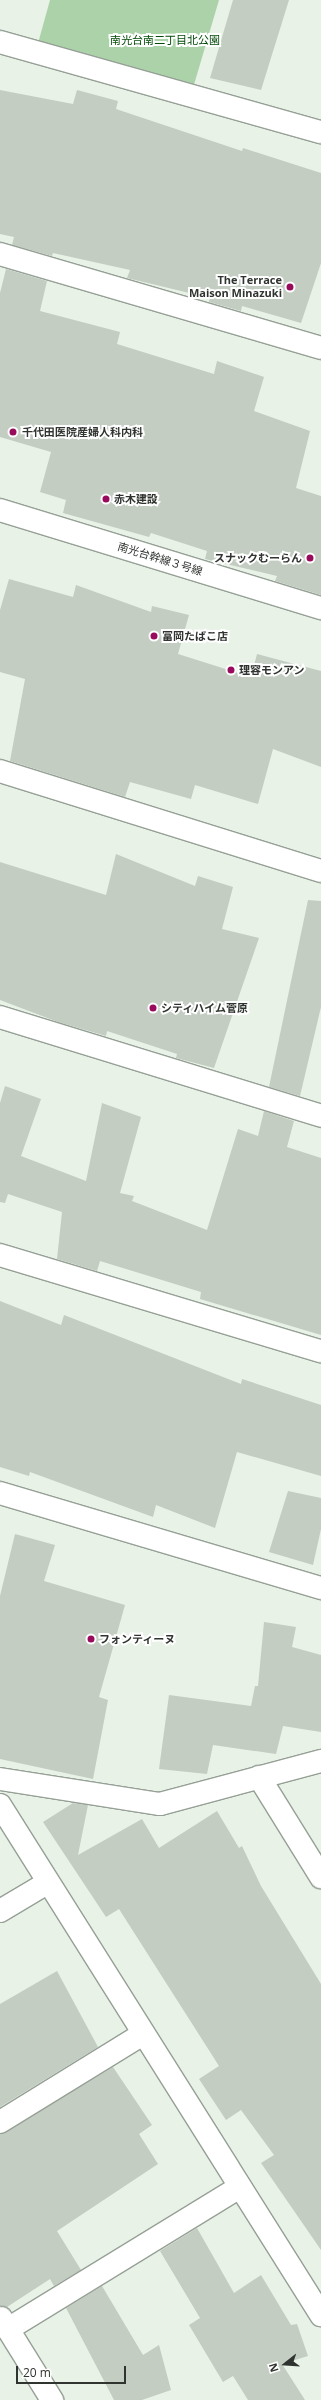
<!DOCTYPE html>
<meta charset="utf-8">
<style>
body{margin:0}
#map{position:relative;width:321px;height:2400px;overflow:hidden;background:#e8f2e7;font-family:"Open Sans","Noto Sans JP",sans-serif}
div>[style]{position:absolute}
.green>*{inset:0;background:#acd2a9}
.building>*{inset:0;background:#c3cdc2}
.roads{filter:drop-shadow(1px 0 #96a096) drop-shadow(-1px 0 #96a096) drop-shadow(0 1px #96a096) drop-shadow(0 -1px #96a096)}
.minor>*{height:22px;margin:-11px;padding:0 11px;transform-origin:11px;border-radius:11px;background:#fff}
.tertiary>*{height:22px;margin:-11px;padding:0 11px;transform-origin:11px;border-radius:11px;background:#fff}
.dots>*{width:11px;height:11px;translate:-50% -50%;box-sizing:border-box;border:2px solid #fff;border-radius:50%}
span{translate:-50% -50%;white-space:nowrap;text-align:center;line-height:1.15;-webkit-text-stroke:4px #fff;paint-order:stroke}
.park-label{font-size:11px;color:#044b0a}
.poi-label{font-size:11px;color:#303430;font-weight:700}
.right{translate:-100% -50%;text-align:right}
.left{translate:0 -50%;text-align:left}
.street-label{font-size:11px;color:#303430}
.north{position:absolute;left:265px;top:2344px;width:40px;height:40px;-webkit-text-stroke:3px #fff;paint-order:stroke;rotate:253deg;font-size:11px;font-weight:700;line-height:16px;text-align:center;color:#303430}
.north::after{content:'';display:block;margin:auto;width:14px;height:18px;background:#303430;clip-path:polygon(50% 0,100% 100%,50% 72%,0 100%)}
.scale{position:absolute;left:16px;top:2366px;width:110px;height:18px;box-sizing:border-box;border:2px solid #303430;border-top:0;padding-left:5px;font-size:12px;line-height:14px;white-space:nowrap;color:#303430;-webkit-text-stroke:3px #fff;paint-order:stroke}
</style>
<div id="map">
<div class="green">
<i style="clip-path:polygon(50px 0,219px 0,193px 88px,37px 47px)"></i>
</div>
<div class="building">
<i style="clip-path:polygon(233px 0,289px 0,261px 90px,210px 78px)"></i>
<i style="clip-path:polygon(0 90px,73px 104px,77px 90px,118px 101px,116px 109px,242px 151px,243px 148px,321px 173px,321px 263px,301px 323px,242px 306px,241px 311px,209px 302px,210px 298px,127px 278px,130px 270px,53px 253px,52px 256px,12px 245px,14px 237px,0 234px)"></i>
<i style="clip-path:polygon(6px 269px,47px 281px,40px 311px,120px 332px,117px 344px,214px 374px,217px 361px,264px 377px,254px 411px,310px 431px,296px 488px,321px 496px,321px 595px,275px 581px,277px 576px,205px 559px,207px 551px,151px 533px,149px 537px,63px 513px,66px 500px,40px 492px,51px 452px,0 437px,0 293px)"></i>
<i style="clip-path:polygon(9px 579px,73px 597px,76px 585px,151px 612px,152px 606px,189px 615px,178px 654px,251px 677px,257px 654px,321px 671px,321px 767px,273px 749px,258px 804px,195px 785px,191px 799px,130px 782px,125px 797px,10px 761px,25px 679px,0 672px,0 610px)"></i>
<i style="clip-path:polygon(116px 854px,195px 886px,198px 876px,233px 887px,222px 929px,259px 938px,214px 1068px,176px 1058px,177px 1054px,107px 1031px,106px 1036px,58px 1022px,0 1000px,0 862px,106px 895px)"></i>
<i style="clip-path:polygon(308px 900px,321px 901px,321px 1007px,300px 1096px,269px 1087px)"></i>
<i style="clip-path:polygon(5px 1086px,41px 1099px,21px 1156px,86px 1181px,102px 1103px,141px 1117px,120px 1193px,134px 1196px,132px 1201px,207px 1230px,238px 1129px,258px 1136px,264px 1111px,294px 1121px,287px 1147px,321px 1158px,321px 1335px,200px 1299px,201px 1292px,100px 1261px,97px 1271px,57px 1259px,62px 1212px,8px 1194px,5px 1203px,0 1202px,0 1103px)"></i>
<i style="clip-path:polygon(0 1301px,61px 1325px,64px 1315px,241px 1384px,242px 1379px,321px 1405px,321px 1476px,237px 1452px,215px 1528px,156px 1505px,153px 1517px,30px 1472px,29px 1476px,0 1467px)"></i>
<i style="clip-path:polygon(288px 1491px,321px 1498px,321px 1529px,313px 1565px,269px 1552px)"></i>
<i style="clip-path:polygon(15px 1534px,55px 1545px,44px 1581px,125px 1605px,99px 1697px,108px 1700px,93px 1779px,0 1759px,0 1596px)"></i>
<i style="clip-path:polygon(264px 1622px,296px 1627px,292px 1647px,321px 1655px,321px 1732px,283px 1726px,276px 1754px,213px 1745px,207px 1774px,159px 1769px,169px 1695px,251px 1706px,255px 1686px,258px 1686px)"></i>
<i style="clip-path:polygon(73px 1803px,88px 1805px,78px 1855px,142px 1819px,159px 1848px,217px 1811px,239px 1848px,242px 1846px,261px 1886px,321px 1984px,321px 2250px,261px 2163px,274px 2155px,241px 2110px,226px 2120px,199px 2079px,219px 2066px,119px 1909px,106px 1917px,43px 1822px)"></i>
<i style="clip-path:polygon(57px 1971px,98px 2047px,0 2107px,0 2004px)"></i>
<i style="clip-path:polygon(113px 2067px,152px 2125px,139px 2134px,158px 2164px,57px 2231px,81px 2270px,54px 2286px,50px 2279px,7px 2307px,0 2306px,0 2134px)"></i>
<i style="clip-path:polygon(197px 2228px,234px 2293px,261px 2275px,291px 2325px,297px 2324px,308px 2356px,282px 2364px,305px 2400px,248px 2400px,233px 2376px,223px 2382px,189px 2325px,200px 2318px,160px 2251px)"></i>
<i style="clip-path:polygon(102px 2286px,143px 2355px,159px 2345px,171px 2390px,142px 2400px,114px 2400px,66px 2308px)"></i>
</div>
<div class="roads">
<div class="minor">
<i style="left:0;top:42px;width:333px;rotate:15.7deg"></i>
<i style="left:0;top:254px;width:334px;rotate:16.3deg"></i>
<i style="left:0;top:771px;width:336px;rotate:17.3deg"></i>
<i style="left:0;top:1017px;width:336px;rotate:17.1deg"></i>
<i style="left:0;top:1255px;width:335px;rotate:16.7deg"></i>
<i style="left:0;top:1493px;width:335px;rotate:16.5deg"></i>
<i style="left:259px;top:1777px;width:118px;rotate:58.2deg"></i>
<i style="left:0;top:1779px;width:162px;rotate:8.9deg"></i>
<i style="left:160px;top:1804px;width:167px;rotate:-15deg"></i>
<i style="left:0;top:1805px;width:603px;rotate:57.81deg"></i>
<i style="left:0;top:1911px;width:55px;rotate:-30.8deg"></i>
<i style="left:0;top:2122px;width:168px;rotate:-31.6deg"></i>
<i style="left:1px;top:2318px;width:97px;rotate:58.1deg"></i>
<i style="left:8px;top:2329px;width:272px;rotate:-31.5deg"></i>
</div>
<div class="tertiary">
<i style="left:0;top:510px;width:336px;rotate:17deg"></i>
</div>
</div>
<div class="dots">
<i style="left:290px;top:287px;background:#990a5d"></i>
<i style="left:13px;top:432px;background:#990a5d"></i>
<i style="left:106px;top:499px;background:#990a5d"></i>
<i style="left:310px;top:558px;background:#990a5d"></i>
<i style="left:154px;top:636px;background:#990a5d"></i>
<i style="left:231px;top:670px;background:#990a5d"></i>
<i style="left:153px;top:1008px;background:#990a5d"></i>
<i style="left:91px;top:1639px;background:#990a5d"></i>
</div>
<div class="park-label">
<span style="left:165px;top:40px">南光台南二丁目北公園</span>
</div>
<div class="poi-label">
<span class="right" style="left:282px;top:287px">The Terrace<br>Maison Minazuki</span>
<span class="left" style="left:22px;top:432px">千代田医院産婦人科内科</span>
<span class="left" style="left:114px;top:499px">赤木建設</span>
<span class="right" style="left:302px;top:558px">スナックむーらん</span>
<span class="left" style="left:162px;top:636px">冨岡たばこ店</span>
<span class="left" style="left:239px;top:670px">理容モンアン</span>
<span class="left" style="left:161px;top:1008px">シティハイム菅原</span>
<span class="left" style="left:99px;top:1639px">フォンティーヌ</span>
</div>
<div class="street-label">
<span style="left:160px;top:559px;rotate:17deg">南光台幹線３号線</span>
</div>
<div class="north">N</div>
<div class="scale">20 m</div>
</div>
